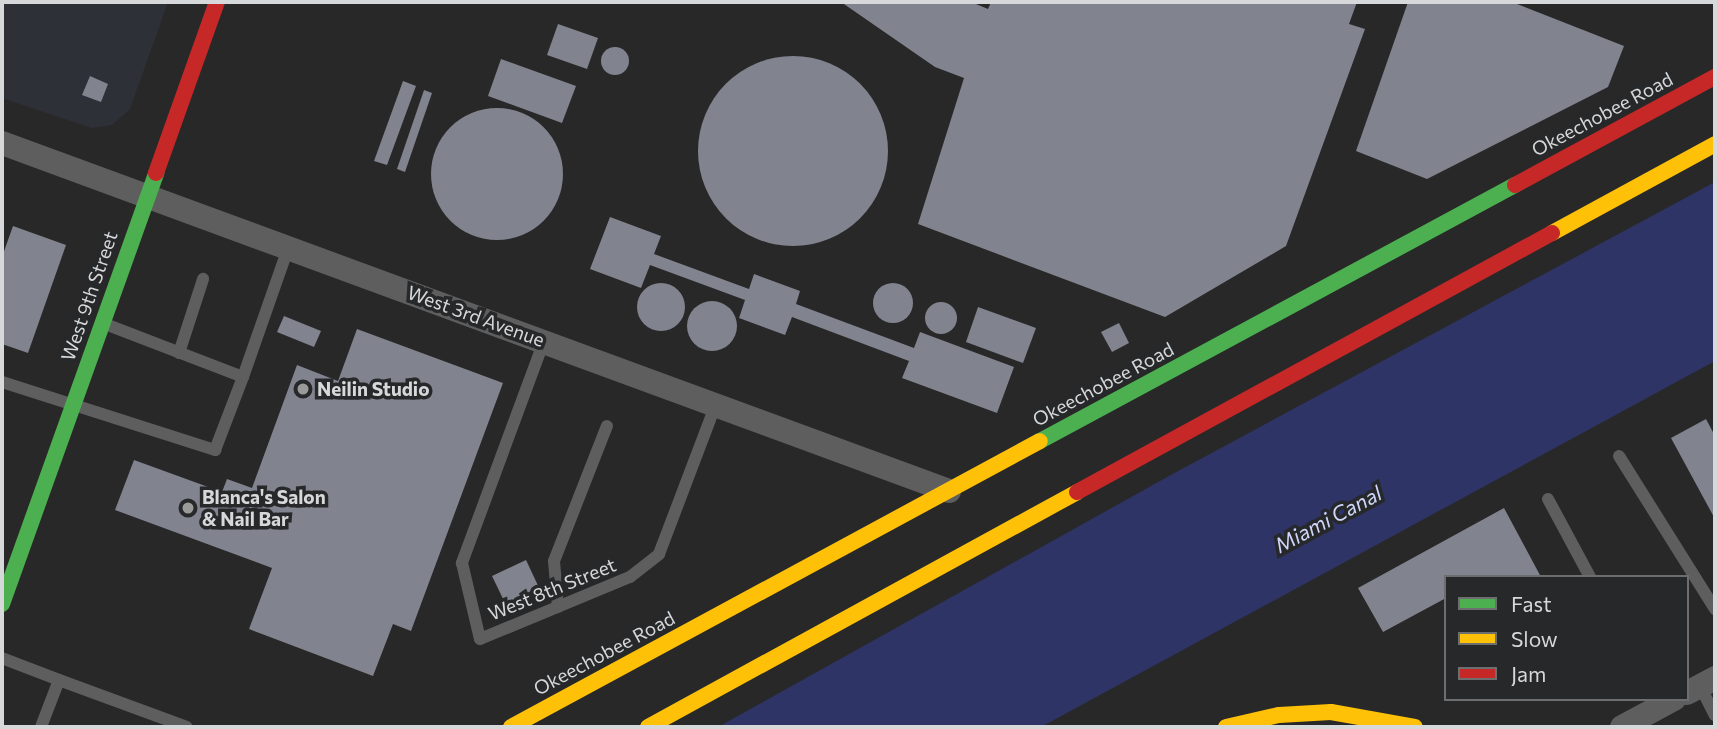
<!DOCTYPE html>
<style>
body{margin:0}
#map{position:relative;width:1717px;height:729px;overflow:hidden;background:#282829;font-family:Commissioner,sans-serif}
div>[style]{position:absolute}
.built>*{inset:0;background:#2e3037}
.water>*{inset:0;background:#2e3466}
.building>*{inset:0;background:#81838e}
.round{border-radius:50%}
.lane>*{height:12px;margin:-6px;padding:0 6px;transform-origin:6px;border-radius:6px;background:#5e5e5e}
.street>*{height:24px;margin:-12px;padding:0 12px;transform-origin:12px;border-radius:12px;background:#5e5e5e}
.fast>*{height:16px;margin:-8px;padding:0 8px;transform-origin:8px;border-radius:8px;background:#4caf50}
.slow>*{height:16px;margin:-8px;padding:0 8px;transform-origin:8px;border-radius:8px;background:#ffc107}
.jam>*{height:16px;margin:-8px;padding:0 8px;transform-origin:8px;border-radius:8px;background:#c62828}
.dots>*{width:19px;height:19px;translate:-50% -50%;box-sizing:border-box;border:4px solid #27282a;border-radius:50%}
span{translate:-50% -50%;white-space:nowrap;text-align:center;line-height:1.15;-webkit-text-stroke:7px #27282a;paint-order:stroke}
.street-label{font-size:19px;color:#d7d8d9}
.poi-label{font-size:19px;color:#d7d8d9;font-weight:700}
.left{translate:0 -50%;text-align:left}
.water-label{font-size:21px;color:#cfd6fa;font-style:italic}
.frame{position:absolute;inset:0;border:4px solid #d7d8d9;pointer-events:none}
.legend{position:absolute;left:1444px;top:575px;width:245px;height:126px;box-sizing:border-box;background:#27282a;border:2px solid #6d6e70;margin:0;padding:9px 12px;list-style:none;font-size:21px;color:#d7d8d9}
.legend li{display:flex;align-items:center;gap:14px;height:35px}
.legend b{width:35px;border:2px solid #6d6e70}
</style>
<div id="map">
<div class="built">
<i style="clip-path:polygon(2px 2px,168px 2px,130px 109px,112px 125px,92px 128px,2px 98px)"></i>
</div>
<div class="water">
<i style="clip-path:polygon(1715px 182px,1715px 361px,1041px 727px,718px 727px,1169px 476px)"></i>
</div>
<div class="building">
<i style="clip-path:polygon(841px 2px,971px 2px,988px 9px,991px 2px,1357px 2px,1349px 24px,1365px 29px,1286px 246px,1165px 317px,918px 224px,964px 78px,935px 67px)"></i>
<i style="clip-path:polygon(1408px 2px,1512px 2px,1624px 46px,1608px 87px,1427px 179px,1356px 151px)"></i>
<i style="clip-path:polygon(558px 24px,598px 38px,587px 69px,547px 55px)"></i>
<i class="round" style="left:601px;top:47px;width:28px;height:28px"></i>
<i class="round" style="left:698px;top:56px;width:190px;height:190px"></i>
<i style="clip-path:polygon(501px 59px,576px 86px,562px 123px,488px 96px)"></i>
<i style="clip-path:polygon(90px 76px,108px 84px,101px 102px,82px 95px)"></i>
<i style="clip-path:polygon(403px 81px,416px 86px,387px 165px,374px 161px)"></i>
<i style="clip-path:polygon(424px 90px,432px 93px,405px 172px,397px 169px)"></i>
<i class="round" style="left:431px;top:108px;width:132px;height:132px"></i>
<i style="clip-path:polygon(610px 217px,661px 236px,654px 254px,749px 289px,754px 274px,800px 291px,796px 304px,914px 348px,920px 332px,1014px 367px,997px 413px,902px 378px,909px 361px,792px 317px,785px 335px,739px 318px,745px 300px,650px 265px,641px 288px,590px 269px)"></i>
<i style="clip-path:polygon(13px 226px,66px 245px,28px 353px,2px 344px,2px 257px)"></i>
<i class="round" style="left:637px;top:283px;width:48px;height:48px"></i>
<i class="round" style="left:873px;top:283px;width:40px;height:40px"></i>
<i class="round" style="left:687px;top:301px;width:50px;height:50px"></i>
<i class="round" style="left:925px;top:302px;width:32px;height:32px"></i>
<i style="clip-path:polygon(978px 307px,1036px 328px,1023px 363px,966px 342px)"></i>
<i style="clip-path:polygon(284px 316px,321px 331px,314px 347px,277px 332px)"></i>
<i style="clip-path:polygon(1119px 323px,1129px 343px,1112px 352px,1101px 332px)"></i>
<i style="clip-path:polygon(357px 329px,503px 383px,411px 631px,393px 624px,373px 676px,249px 629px,272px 568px,115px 510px,134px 460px,222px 492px,227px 479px,252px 488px,297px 365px,338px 381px)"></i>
<i style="clip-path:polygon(1706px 419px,1715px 436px,1715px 519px,1671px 438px)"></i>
<i style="clip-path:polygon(1504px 508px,1541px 577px,1446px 577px,1446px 598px,1383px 632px,1358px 588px)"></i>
<i style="clip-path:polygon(526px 560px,541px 592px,507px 607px,492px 576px)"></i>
</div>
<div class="lane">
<i style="left:544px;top:341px;width:237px;rotate:110.3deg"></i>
<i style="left:462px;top:563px;width:78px;rotate:76.7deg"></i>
<i style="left:480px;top:639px;width:162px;rotate:-22.5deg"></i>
<i style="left:630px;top:577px;width:37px;rotate:-38deg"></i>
<i style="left:659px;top:554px;width:160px;rotate:-69.2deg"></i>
<i style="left:179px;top:353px;width:78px;rotate:-72deg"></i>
<i style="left:243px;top:377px;width:139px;rotate:-70.7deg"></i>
<i style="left:2px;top:382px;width:224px;rotate:17.7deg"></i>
<i style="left:215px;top:450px;width:78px;rotate:-69deg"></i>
<i style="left:243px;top:377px;width:148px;rotate:-159deg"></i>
<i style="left:1619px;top:456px;width:181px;rotate:57.9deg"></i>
<i style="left:1548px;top:499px;width:89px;rotate:61.7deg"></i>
<i style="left:558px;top:607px;width:46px;rotate:-95deg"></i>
<i style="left:554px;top:561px;width:145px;rotate:-68.6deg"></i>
<i style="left:2px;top:658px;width:61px;rotate:21.1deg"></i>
<i style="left:59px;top:680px;width:50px;rotate:111deg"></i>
<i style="left:59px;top:680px;width:136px;rotate:20.2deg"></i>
<i style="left:1700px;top:686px;width:33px;rotate:63deg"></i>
</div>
<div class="street">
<i style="left:2px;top:143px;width:1009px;rotate:20.18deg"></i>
<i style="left:1687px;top:693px;width:32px;rotate:-28deg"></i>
<i style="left:1622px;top:727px;width:59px;rotate:-28.3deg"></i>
</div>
<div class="fast">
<i style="left:1040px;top:441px;width:540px;rotate:-28.32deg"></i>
<i style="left:2px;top:604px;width:458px;rotate:-70.3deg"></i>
</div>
<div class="slow">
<i style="left:1552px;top:233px;width:186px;rotate:-28.6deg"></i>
<i style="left:511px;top:727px;width:601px;rotate:-28.4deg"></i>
<i style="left:648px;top:727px;width:489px;rotate:-28.7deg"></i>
<i style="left:1226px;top:727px;width:54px;rotate:-12.8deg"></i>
<i style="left:1279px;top:715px;width:52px;rotate:-3.3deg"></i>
<i style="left:1331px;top:712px;width:85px;rotate:10.1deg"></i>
</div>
<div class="jam">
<i style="left:156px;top:173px;width:182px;rotate:-70.4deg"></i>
<i style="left:1515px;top:185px;width:227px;rotate:-28.4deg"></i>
<i style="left:1077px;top:492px;width:541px;rotate:-28.6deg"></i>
</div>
<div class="dots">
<i style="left:303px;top:389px;background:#9a9a9b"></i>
<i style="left:188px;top:508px;background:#9a9a9b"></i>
</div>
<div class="street-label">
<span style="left:1602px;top:114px;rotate:-28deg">Okeechobee Road</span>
<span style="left:89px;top:296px;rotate:-71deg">West 9th Street</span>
<span style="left:476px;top:316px;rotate:20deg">West 3rd Avenue</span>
<span style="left:1103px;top:384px;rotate:-28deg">Okeechobee Road</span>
<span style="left:552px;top:589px;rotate:-22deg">West 8th Street</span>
<span style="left:604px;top:653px;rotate:-28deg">Okeechobee Road</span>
</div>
<div class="poi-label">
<span class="left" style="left:317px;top:389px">Neilin Studio</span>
<span class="left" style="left:202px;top:508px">Blanca's Salon<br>&amp; Nail Bar</span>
</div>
<div class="water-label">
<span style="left:1328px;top:519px;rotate:-28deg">Miami Canal</span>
</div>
<div class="frame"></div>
<ul class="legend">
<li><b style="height:9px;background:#4caf50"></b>Fast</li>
<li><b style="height:9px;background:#ffc107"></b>Slow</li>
<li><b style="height:9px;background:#c62828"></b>Jam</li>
</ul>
</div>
